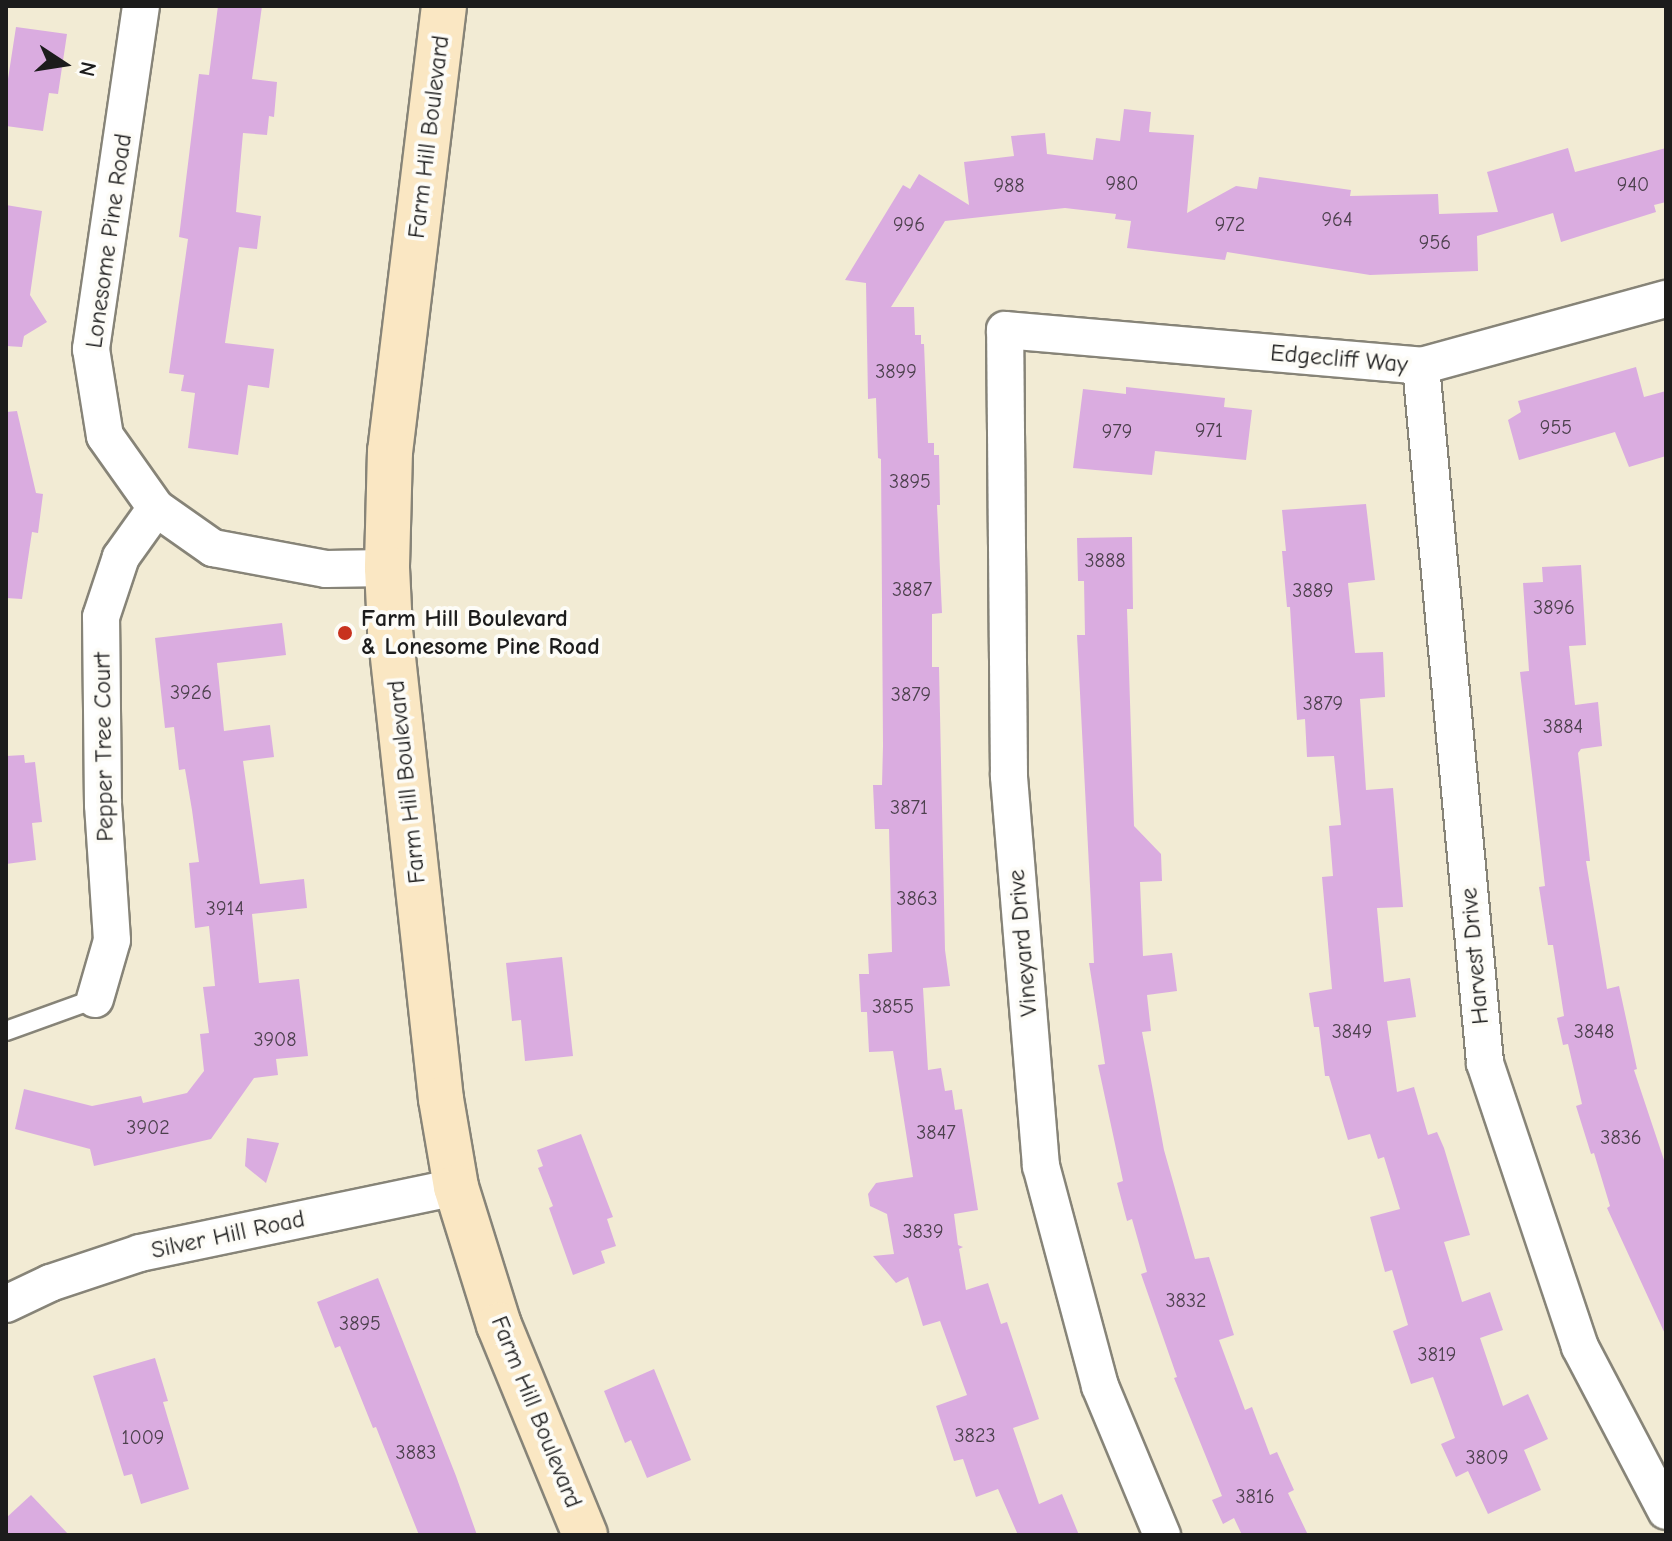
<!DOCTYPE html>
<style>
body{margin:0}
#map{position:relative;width:1672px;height:1541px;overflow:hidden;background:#f2ebd4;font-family:"Comic Neue",sans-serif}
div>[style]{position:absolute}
.building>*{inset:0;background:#daace0}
.roads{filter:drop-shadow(2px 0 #878478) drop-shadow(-2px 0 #878478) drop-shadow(0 2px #878478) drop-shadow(0 -2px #878478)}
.service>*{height:18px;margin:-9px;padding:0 9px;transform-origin:9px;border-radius:9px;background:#fff}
.minor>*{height:36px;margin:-18px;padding:0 18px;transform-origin:18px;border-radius:18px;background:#fff}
.secondary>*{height:44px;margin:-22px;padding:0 22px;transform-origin:22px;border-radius:22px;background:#fae7c3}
.dots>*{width:22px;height:22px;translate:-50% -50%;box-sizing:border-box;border:4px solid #fdfcf7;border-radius:50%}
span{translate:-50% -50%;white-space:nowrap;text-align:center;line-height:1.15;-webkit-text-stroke:8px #fdfcf7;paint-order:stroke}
.number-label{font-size:20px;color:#4c404d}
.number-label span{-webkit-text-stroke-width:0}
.street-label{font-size:24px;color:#1c1c1c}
.poi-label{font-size:24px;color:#1c1c1c;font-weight:700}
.left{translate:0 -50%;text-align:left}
.frame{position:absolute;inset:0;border:8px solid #1c1c1c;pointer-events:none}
.north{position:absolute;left:24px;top:24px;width:80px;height:80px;-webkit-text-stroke:6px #fdfcf7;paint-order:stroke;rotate:102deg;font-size:22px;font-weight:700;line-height:32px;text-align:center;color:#1c1c1c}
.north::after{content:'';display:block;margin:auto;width:28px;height:36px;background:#1c1c1c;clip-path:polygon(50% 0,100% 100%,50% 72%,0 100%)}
</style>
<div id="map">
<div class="building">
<i style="clip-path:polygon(218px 6px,262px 6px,252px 79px,277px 82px,274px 117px,269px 116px,267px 135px,243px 133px,236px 212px,261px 216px,257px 249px,239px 247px,225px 343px,274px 349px,269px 388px,248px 385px,238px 455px,188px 448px,195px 393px,181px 391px,184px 375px,169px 373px,188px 239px,179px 237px,199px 74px,209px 75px)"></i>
<i style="clip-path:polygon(16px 27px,67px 34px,58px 94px,49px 93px,43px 131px,6px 126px,6px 92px)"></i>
<i style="clip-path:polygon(1124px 109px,1151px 112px,1149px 132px,1194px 135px,1187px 213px,1236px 186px,1257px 189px,1259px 177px,1351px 190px,1350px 196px,1438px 194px,1439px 214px,1498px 212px,1487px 172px,1568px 148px,1575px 172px,1666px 148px,1666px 202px,1654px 205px,1656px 212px,1561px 242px,1553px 213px,1477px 236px,1478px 271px,1370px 275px,1227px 252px,1225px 260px,1127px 248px,1131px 221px,1115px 219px,1116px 214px,1065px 208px,945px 221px,891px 307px,914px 307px,915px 335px,921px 335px,921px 344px,924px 344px,928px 443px,934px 443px,934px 455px,939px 455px,940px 505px,937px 505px,942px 613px,932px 614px,932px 667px,939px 667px,945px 950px,950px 986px,923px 988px,928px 1070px,941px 1068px,945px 1091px,952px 1090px,955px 1110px,962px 1109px,978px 1210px,954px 1214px,958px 1245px,963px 1247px,959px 1249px,966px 1290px,988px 1283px,1001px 1324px,1007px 1322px,1039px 1419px,1013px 1428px,1039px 1504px,1062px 1494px,1079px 1535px,1018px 1535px,998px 1489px,976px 1497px,963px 1459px,954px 1461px,936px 1406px,967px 1395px,940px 1321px,923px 1326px,908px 1277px,896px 1283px,873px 1256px,894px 1254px,887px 1214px,870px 1206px,868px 1194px,876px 1183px,913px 1177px,893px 1051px,869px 1052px,867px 1012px,861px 1012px,859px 974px,869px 974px,868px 954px,892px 952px,889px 829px,875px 829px,873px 785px,882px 785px,883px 746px,881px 459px,878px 458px,876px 398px,868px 399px,866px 283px,845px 280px,903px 185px,910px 189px,919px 174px,969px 205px,964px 162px,1014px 156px,1011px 136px,1045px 133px,1047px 154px,1093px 160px,1096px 138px,1120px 141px)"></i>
<i style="clip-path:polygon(6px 205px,42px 211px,30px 295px,47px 322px,24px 336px,22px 347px,6px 346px)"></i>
<i style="clip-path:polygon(1636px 367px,1644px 397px,1666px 391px,1666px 456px,1629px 467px,1615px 432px,1519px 460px,1508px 420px,1521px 412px,1518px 401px)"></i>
<i style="clip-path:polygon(1126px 387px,1225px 398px,1224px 407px,1252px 410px,1246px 460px,1155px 451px,1152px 475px,1073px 468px,1083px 389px,1126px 394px)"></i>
<i style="clip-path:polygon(17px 411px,36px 493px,43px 494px,38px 533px,32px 532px,22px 599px,6px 598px,6px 412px)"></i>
<i style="clip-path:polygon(1366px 504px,1375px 580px,1348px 583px,1355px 653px,1383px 652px,1385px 697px,1360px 699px,1366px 790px,1393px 788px,1403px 907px,1377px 908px,1384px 982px,1410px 978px,1416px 1017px,1387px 1021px,1397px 1092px,1414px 1087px,1428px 1135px,1437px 1132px,1444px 1148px,1470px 1235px,1444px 1242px,1462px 1302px,1490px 1292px,1503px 1330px,1480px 1338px,1503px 1406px,1528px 1394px,1548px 1439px,1524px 1450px,1541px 1490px,1488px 1514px,1468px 1471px,1456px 1477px,1441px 1444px,1455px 1438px,1433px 1377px,1411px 1384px,1393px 1331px,1408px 1325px,1392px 1270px,1385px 1272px,1370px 1217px,1400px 1209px,1384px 1157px,1378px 1159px,1370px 1134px,1348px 1140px,1329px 1076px,1325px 1076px,1319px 1027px,1314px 1027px,1309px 993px,1332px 989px,1322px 877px,1333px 876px,1329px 826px,1341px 825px,1334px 756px,1307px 757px,1305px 719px,1297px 720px,1290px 607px,1287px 607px,1282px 551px,1286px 551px,1282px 510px)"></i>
<i style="clip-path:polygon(1132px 537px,1133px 609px,1127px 609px,1134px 826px,1161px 854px,1162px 881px,1140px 882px,1143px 956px,1172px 953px,1177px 991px,1147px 995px,1151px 1031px,1142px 1032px,1164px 1150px,1195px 1259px,1209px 1257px,1234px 1335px,1219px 1340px,1245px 1410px,1252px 1407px,1270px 1455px,1277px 1452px,1294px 1490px,1288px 1493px,1308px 1535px,1242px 1535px,1234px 1518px,1223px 1524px,1212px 1500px,1222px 1496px,1174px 1378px,1177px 1377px,1141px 1274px,1147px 1272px,1132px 1219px,1127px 1221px,1117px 1183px,1123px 1181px,1098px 1065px,1105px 1064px,1089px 963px,1094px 963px,1077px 635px,1085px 635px,1084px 581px,1078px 581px,1077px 538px)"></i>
<i style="clip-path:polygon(1581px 565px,1586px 645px,1569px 646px,1575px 705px,1598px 702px,1602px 746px,1581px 749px,1578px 753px,1590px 861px,1586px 861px,1607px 989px,1619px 986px,1637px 1069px,1634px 1070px,1666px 1166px,1666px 1336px,1607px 1208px,1610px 1206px,1594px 1153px,1591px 1154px,1576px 1106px,1582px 1104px,1568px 1044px,1563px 1045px,1557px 1018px,1564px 1016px,1553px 945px,1548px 945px,1539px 887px,1545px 886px,1520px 672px,1529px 671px,1523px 583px,1543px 582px,1542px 567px)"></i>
<i style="clip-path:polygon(282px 623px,286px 655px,217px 663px,224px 731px,270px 725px,274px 757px,243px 761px,260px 884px,304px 879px,307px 908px,252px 914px,259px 983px,299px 979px,308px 1056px,276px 1059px,278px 1075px,254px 1078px,211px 1139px,94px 1166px,90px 1149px,15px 1129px,24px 1089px,92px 1106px,141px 1096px,143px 1103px,187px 1093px,204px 1071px,200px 1034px,209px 1033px,203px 987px,215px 986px,209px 926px,195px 928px,189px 863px,199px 862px,192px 810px,185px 769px,179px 770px,174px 727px,165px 728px,155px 638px)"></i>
<i style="clip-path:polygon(24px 755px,25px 763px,35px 762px,42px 822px,32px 823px,36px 860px,6px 864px,6px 756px)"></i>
<i style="clip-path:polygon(562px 957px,573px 1056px,525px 1061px,521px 1020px,512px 1021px,506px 963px)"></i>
<i style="clip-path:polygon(581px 1134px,613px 1217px,607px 1219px,616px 1246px,601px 1251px,605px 1263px,573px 1275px,549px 1208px,553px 1206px,538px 1168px,543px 1166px,537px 1150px)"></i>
<i style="clip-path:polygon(247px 1138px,279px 1143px,266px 1183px,245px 1166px)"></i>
<i style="clip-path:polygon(378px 1278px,456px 1476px,477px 1535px,419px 1535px,376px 1427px,373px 1428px,340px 1346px,335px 1348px,317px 1302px)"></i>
<i style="clip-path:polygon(155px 1358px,168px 1401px,163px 1402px,189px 1489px,141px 1504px,132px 1474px,124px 1476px,93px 1376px)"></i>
<i style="clip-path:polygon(654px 1369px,691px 1460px,647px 1478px,631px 1440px,625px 1443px,604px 1391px)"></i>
<i style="clip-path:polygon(31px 1495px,69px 1535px,6px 1535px,6px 1518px)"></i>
</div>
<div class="roads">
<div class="service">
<i style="left:6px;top:1031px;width:95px;rotate:-19.8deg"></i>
</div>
<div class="minor">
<i style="left:141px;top:6px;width:347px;rotate:98.3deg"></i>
<i style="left:91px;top:349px;width:88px;rotate:80.9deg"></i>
<i style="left:105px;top:436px;width:88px;rotate:54.7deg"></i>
<i style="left:156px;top:508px;width:70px;rotate:35.1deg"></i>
<i style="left:213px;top:548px;width:115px;rotate:10.5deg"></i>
<i style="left:326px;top:569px;width:61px;rotate:-0.9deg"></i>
<i style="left:1421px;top:366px;width:700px;rotate:84.75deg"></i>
<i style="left:1485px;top:1063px;width:299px;rotate:71.5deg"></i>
<i style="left:1580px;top:1347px;width:185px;rotate:62.3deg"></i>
<i style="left:95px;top:999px;width:61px;rotate:-73.9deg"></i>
<i style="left:112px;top:940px;width:135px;rotate:-93.8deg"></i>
<i style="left:103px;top:805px;width:188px;rotate:-90.6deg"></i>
<i style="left:101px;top:617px;width:63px;rotate:-71.6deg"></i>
<i style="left:121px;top:557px;width:60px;rotate:-54.5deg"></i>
<i style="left:6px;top:1304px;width:49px;rotate:-25.5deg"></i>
<i style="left:50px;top:1283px;width:95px;rotate:-18.4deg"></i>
<i style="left:140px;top:1253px;width:323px;rotate:-11.8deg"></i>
<i style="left:1162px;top:1535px;width:161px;rotate:-112.6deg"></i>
<i style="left:1100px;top:1386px;width:228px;rotate:-105deg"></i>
<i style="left:1041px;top:1166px;width:391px;rotate:-94.7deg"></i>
<i style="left:1009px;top:776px;width:446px;rotate:-90.5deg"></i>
<i style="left:1005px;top:330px;width:418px;rotate:4.9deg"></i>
<i style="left:1421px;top:366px;width:254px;rotate:-15.3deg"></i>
</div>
<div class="secondary">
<i style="left:444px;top:6px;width:448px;rotate:96.9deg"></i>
<i style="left:390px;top:451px;width:117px;rotate:91.5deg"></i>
<i style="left:387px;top:568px;width:62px;rotate:87.2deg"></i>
<i style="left:390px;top:630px;width:472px;rotate:83.8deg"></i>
<i style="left:441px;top:1099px;width:89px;rotate:80.3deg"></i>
<i style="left:456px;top:1187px;width:145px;rotate:72.7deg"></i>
<i style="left:499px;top:1325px;width:227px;rotate:67.7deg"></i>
</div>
</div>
<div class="dots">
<i style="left:345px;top:633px;background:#c8321e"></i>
</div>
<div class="number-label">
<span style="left:1122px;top:183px">980</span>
<span style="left:1633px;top:184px">940</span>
<span style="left:1009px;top:185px">988</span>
<span style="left:1337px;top:219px">964</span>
<span style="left:909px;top:224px">996</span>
<span style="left:1230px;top:224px">972</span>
<span style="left:1435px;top:242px">956</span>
<span style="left:896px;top:371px">3899</span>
<span style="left:1556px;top:427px">955</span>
<span style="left:1209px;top:430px">971</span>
<span style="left:1117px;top:431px">979</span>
<span style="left:910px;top:481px">3895</span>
<span style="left:1105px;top:560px">3888</span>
<span style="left:912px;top:589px">3887</span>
<span style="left:1313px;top:590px">3889</span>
<span style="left:1554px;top:607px">3896</span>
<span style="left:191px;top:692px">3926</span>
<span style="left:911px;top:694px">3879</span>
<span style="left:1323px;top:703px">3879</span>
<span style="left:1563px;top:726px">3884</span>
<span style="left:909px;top:807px">3871</span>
<span style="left:917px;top:898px">3863</span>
<span style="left:225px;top:908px">3914</span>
<span style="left:893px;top:1006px">3855</span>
<span style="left:1352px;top:1031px">3849</span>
<span style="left:1594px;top:1031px">3848</span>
<span style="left:275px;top:1039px">3908</span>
<span style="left:148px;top:1127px">3902</span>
<span style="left:936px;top:1132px">3847</span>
<span style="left:1621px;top:1137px">3836</span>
<span style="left:923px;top:1231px">3839</span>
<span style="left:1186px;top:1300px">3832</span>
<span style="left:360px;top:1323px">3895</span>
<span style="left:1437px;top:1354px">3819</span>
<span style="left:975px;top:1435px">3823</span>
<span style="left:143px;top:1437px">1009</span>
<span style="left:416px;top:1452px">3883</span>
<span style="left:1487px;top:1457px">3809</span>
<span style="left:1255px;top:1496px">3816</span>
</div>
<div class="street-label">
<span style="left:429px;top:137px;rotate:-83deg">Farm Hill Boulevard</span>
<span style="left:109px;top:241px;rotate:-82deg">Lonesome Pine Road</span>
<span style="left:1339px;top:359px;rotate:5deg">Edgecliff Way</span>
<span style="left:104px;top:747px;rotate:-91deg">Pepper Tree Court</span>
<span style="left:407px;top:782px;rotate:-96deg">Farm Hill Boulevard</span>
<span style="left:1023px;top:943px;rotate:-95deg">Vineyard Drive</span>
<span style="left:1475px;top:956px;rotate:-95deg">Harvest Drive</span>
<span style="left:228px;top:1235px;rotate:-12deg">Silver Hill Road</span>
<span style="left:536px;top:1412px;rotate:68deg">Farm Hill Boulevard</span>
</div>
<div class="poi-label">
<span class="left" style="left:361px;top:633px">Farm Hill Boulevard<br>&amp; Lonesome Pine Road</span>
</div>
<div class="frame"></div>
<div class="north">N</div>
</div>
